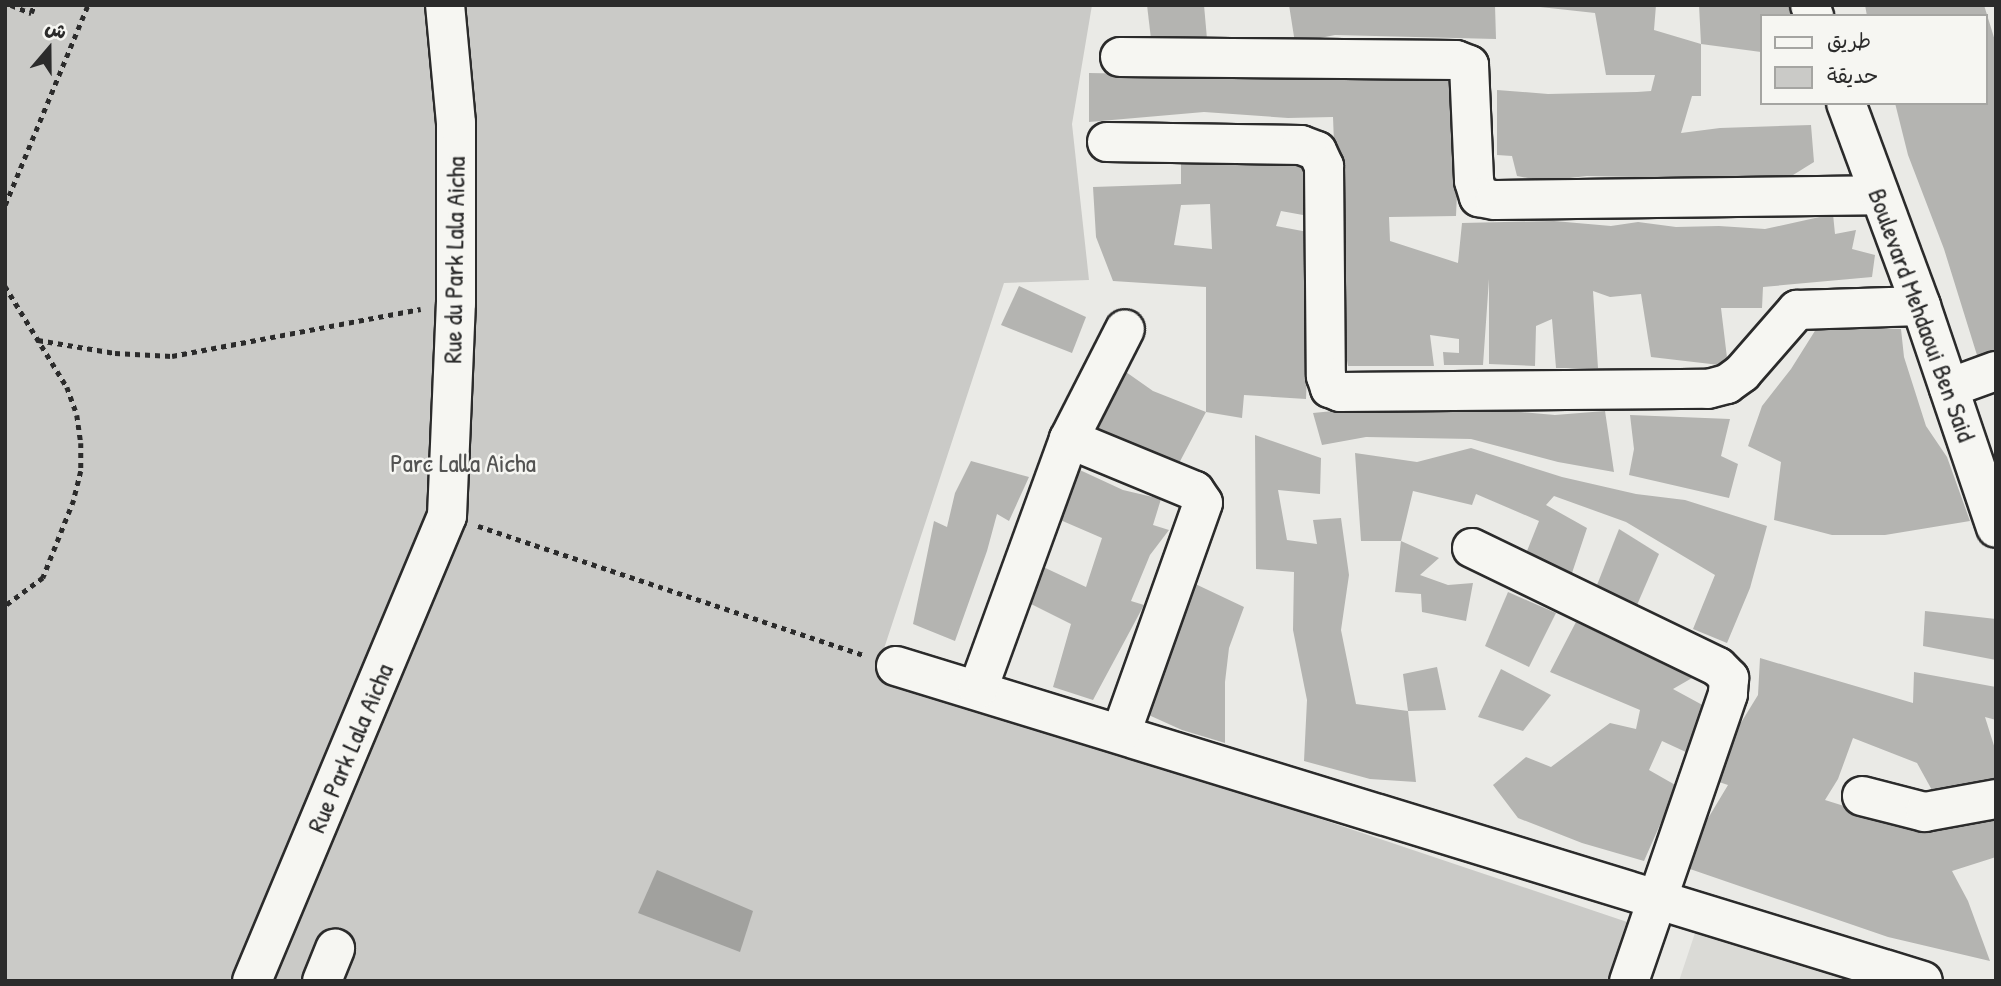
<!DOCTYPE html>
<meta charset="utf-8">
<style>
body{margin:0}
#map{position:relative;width:2001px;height:986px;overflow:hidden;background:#eaeae6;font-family:"Patrick Hand","Playpen Sans Arabic",sans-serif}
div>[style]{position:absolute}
.built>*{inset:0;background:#dadad6}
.green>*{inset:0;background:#cacac7}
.water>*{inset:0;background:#a1a19e}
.building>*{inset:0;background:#b4b4b1}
.path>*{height:4.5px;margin-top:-2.25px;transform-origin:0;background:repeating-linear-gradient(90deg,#2b2b2b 0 5px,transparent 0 10px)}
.roads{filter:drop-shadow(2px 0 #2b2b2b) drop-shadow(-2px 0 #2b2b2b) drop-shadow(0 2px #2b2b2b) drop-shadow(0 -2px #2b2b2b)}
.minor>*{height:38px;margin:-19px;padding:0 19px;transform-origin:19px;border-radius:19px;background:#f6f6f2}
span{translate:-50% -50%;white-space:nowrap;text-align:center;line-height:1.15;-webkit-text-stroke:5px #f6f6f2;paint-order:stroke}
.street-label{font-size:26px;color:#2b2b2b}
.park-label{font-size:26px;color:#535352}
.frame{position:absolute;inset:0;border:7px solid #2b2b2b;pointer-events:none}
.legend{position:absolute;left:1760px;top:14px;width:228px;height:91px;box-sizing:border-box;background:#f6f6f2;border:2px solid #a5a5a2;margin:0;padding:9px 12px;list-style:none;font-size:21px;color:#2b2b2b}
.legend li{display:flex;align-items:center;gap:14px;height:35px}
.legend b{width:35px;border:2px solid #a5a5a2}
.north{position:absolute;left:14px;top:14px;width:70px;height:70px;-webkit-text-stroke:5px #f6f6f2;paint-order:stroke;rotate:20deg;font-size:19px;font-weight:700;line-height:28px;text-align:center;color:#2b2b2b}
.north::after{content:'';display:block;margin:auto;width:24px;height:32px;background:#2b2b2b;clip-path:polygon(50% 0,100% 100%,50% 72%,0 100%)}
</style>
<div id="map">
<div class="built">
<i style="clip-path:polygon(1695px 933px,1859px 981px,1679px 981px)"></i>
</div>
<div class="green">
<i style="clip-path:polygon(5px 5px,1092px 5px,1072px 124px,1089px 280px,1004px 283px,877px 670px,1639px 926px,1620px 981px,5px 981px)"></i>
</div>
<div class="water">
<i style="clip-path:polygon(657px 870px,753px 911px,740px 952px,638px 913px)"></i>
</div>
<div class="building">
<i style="clip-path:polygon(1147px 5px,1204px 5px,1207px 39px,1151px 39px)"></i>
<i style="clip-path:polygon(1289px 5px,1495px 5px,1496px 39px,1335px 35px,1295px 43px)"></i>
<i style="clip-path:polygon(1521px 5px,1656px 5px,1654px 30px,1701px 44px,1701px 96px,1692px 96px,1681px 133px,1720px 128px,1811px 125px,1814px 162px,1785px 180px,1587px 176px,1544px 181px,1517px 176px,1512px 156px,1497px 155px,1497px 90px,1548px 94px,1637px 92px,1651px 91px,1655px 75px,1606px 75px,1595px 13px)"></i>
<i style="clip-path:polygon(1699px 5px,1790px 5px,1790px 16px,1761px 16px,1761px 52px,1701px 44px)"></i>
<i style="clip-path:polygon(1865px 5px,1984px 5px,1996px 44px,1996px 362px,1981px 368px,1944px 249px,1908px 155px,1895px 103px,1985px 103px,1985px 16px,1867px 16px)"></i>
<i style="clip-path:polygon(1089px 73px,1462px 80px,1456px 216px,1389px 217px,1390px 241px,1458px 263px,1462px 223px,1554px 221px,1611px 226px,1638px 222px,1676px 227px,1719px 226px,1765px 229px,1833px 214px,1835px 234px,1856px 230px,1852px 249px,1875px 255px,1872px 277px,1763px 287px,1762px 308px,1721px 308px,1728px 366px,1651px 357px,1641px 294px,1610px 297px,1593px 291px,1598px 368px,1556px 368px,1552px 319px,1536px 326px,1535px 366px,1489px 364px,1489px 279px,1483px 365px,1444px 365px,1443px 352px,1459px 353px,1459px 339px,1430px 335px,1434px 366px,1348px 366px,1341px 328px,1333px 117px,1288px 118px,1204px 112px,1089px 122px)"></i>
<i style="clip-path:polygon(evenodd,1181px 162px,1312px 165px,1314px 217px,1281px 211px,1276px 226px,1313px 233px,1306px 399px,1244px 395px,1242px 418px,1206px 412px,1177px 467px,1134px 444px,1090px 427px,1116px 365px,1153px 391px,1206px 412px,1206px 287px,1113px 281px,1096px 237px,1093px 187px,1181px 184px,1181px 162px,1210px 204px,1212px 249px,1174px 245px,1181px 205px,1210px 204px)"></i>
<i style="clip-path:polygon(1019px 286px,1086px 317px,1072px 353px,1001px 325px)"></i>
<i style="clip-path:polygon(1818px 326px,1901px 329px,1904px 357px,1926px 426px,1947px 457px,1970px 521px,1885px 535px,1832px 535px,1774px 520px,1781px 462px,1748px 446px,1762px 406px,1791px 369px)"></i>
<i style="clip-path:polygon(1364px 408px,1510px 411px,1555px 415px,1605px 411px,1614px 472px,1558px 462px,1471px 439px,1366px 437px,1322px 445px,1313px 413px)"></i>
<i style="clip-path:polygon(1630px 415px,1730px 419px,1721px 456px,1738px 464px,1729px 498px,1629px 475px,1634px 449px)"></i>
<i style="clip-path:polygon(1255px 435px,1321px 458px,1320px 494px,1278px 490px,1287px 540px,1317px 544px,1313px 520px,1341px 518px,1349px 575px,1341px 630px,1356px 704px,1408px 711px,1416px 782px,1370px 779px,1304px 761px,1307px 700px,1293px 630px,1294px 572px,1256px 569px)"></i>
<i style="clip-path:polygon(1471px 448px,1562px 477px,1636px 494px,1685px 500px,1767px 526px,1750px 588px,1727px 643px,1693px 629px,1715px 575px,1626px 522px,1554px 496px,1546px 505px,1587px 528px,1571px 576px,1527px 551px,1539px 521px,1476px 494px,1472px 505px,1413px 491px,1401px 541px,1361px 541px,1355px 453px,1417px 462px)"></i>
<i style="clip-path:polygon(971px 461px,1029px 477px,1009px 521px,997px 514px,987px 551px,955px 641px,913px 624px,934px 521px,947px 527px,955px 493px)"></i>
<i style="clip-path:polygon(1069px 465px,1123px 490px,1161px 499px,1153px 525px,1169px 530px,1150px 555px,1131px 601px,1144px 605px,1093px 700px,1053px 687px,1071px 624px,1023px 600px,1039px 565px,1086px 587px,1102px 538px,1051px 516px)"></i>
<i style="clip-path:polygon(1619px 529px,1659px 554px,1637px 605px,1597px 585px)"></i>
<i style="clip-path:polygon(1401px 541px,1439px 558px,1420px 575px,1448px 585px,1473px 583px,1466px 621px,1422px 612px,1421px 594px,1395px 592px)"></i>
<i style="clip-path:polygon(1189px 581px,1244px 607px,1229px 648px,1225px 682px,1225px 743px,1182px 730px,1142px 712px)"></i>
<i style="clip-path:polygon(1508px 592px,1556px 613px,1529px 667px,1485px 646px)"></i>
<i style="clip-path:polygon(1925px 611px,1996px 619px,1996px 660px,1923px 646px)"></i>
<i style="clip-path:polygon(1576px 622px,1692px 678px,1673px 689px,1708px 708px,1688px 753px,1662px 741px,1649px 770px,1677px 786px,1644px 861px,1582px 843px,1518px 818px,1493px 785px,1526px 757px,1551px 767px,1610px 723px,1636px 729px,1640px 710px,1550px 672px)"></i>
<i style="clip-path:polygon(1760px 658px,1913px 703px,1914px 672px,1996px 687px,1996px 720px,1985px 717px,1996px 752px,1996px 778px,1938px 801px,1917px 763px,1853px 738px,1838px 779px,1825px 800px,1895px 822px,1938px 830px,1996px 813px,1996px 857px,1952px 871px,1968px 901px,1990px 961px,1888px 937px,1690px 869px,1707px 820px,1728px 785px,1713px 780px,1734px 734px,1758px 695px)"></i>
<i style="clip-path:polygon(1437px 667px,1446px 710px,1408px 711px,1403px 674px)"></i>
<i style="clip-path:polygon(1501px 669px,1551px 695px,1523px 731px,1478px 717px)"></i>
</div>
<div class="path">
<i style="left:11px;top:5px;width:22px;rotate:22deg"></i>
<i style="left:31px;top:13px;width:9px;rotate:-69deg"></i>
<i style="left:5px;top:205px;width:217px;rotate:-67.5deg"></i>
<i style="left:5px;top:286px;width:119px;rotate:58.5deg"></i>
<i style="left:67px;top:387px;width:30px;rotate:70deg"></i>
<i style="left:77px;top:415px;width:28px;rotate:82deg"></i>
<i style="left:81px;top:443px;width:28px;rotate:90deg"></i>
<i style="left:81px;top:471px;width:30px;rotate:104deg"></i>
<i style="left:74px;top:500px;width:84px;rotate:111.7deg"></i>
<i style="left:43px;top:578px;width:47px;rotate:143.6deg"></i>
<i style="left:38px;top:340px;width:78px;rotate:9.6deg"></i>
<i style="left:115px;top:353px;width:57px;rotate:3deg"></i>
<i style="left:172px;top:356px;width:253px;rotate:-10.7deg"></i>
<i style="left:478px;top:526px;width:407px;rotate:18.5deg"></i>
</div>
<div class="roads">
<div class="minor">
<i style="left:1810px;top:5px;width:12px;rotate:70deg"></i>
<i style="left:1120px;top:57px;width:336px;rotate:0.5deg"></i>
<i style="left:1456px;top:60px;width:14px;rotate:21deg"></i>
<i style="left:1469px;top:65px;width:116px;rotate:87.5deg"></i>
<i style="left:1474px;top:181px;width:17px;rotate:73deg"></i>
<i style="left:1479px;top:197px;width:16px;rotate:11deg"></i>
<i style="left:1495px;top:200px;width:384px;rotate:-0.7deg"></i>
<i style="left:1846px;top:103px;width:216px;rotate:69.7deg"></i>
<i style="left:1921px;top:306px;width:234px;rotate:71.3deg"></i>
<i style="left:1107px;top:142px;width:194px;rotate:0.9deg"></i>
<i style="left:1301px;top:145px;width:17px;rotate:21deg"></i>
<i style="left:1317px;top:151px;width:17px;rotate:65deg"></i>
<i style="left:1324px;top:166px;width:210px;rotate:89.5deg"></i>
<i style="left:1326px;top:376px;width:13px;rotate:72deg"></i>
<i style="left:1330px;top:388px;width:11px;rotate:22deg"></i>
<i style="left:1340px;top:392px;width:368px;rotate:-0.5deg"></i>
<i style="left:1708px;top:389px;width:20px;rotate:-15deg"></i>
<i style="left:1727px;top:384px;width:19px;rotate:-36deg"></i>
<i style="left:1742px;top:373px;width:84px;rotate:-48.9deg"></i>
<i style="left:1797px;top:310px;width:124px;rotate:-1.8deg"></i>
<i style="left:1949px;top:388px;width:50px;rotate:-19.9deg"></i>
<i style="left:1069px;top:439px;width:123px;rotate:-63deg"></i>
<i style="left:1472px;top:548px;width:273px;rotate:25.8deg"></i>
<i style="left:1718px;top:667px;width:16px;rotate:45deg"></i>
<i style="left:1729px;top:678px;width:16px;rotate:94deg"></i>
<i style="left:1728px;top:694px;width:304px;rotate:109deg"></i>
<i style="left:896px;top:666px;width:1074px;rotate:17.05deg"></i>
<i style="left:978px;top:689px;width:266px;rotate:-70deg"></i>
<i style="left:1069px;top:439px;width:136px;rotate:22.4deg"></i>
<i style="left:1195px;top:491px;width:14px;rotate:56deg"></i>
<i style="left:1203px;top:503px;width:244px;rotate:109.6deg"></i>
<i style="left:1862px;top:796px;width:65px;rotate:14.3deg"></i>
<i style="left:1925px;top:812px;width:72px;rotate:-10.4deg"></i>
<i style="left:252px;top:981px;width:504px;rotate:-67.25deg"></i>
<i style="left:447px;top:516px;width:213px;rotate:-87.6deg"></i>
<i style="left:456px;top:303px;width:180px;rotate:-90deg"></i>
<i style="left:456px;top:123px;width:119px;rotate:-95.3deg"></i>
<i style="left:322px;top:981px;width:35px;rotate:-68deg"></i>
</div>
</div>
<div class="street-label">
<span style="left:454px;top:260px;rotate:-89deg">Rue du Park Lala Aicha</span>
<span style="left:1922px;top:315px;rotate:70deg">Boulevard Mehdaoui Ben Said</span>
<span style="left:350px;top:748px;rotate:-67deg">Rue Park Lala Aicha</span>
</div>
<div class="park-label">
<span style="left:463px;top:463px">Parc Lalla Aicha</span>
</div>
<div class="frame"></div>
<ul class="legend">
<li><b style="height:9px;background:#f6f6f2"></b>طريق</li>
<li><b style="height:19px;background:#cacac7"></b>حديقة</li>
</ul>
<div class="north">ش</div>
</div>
